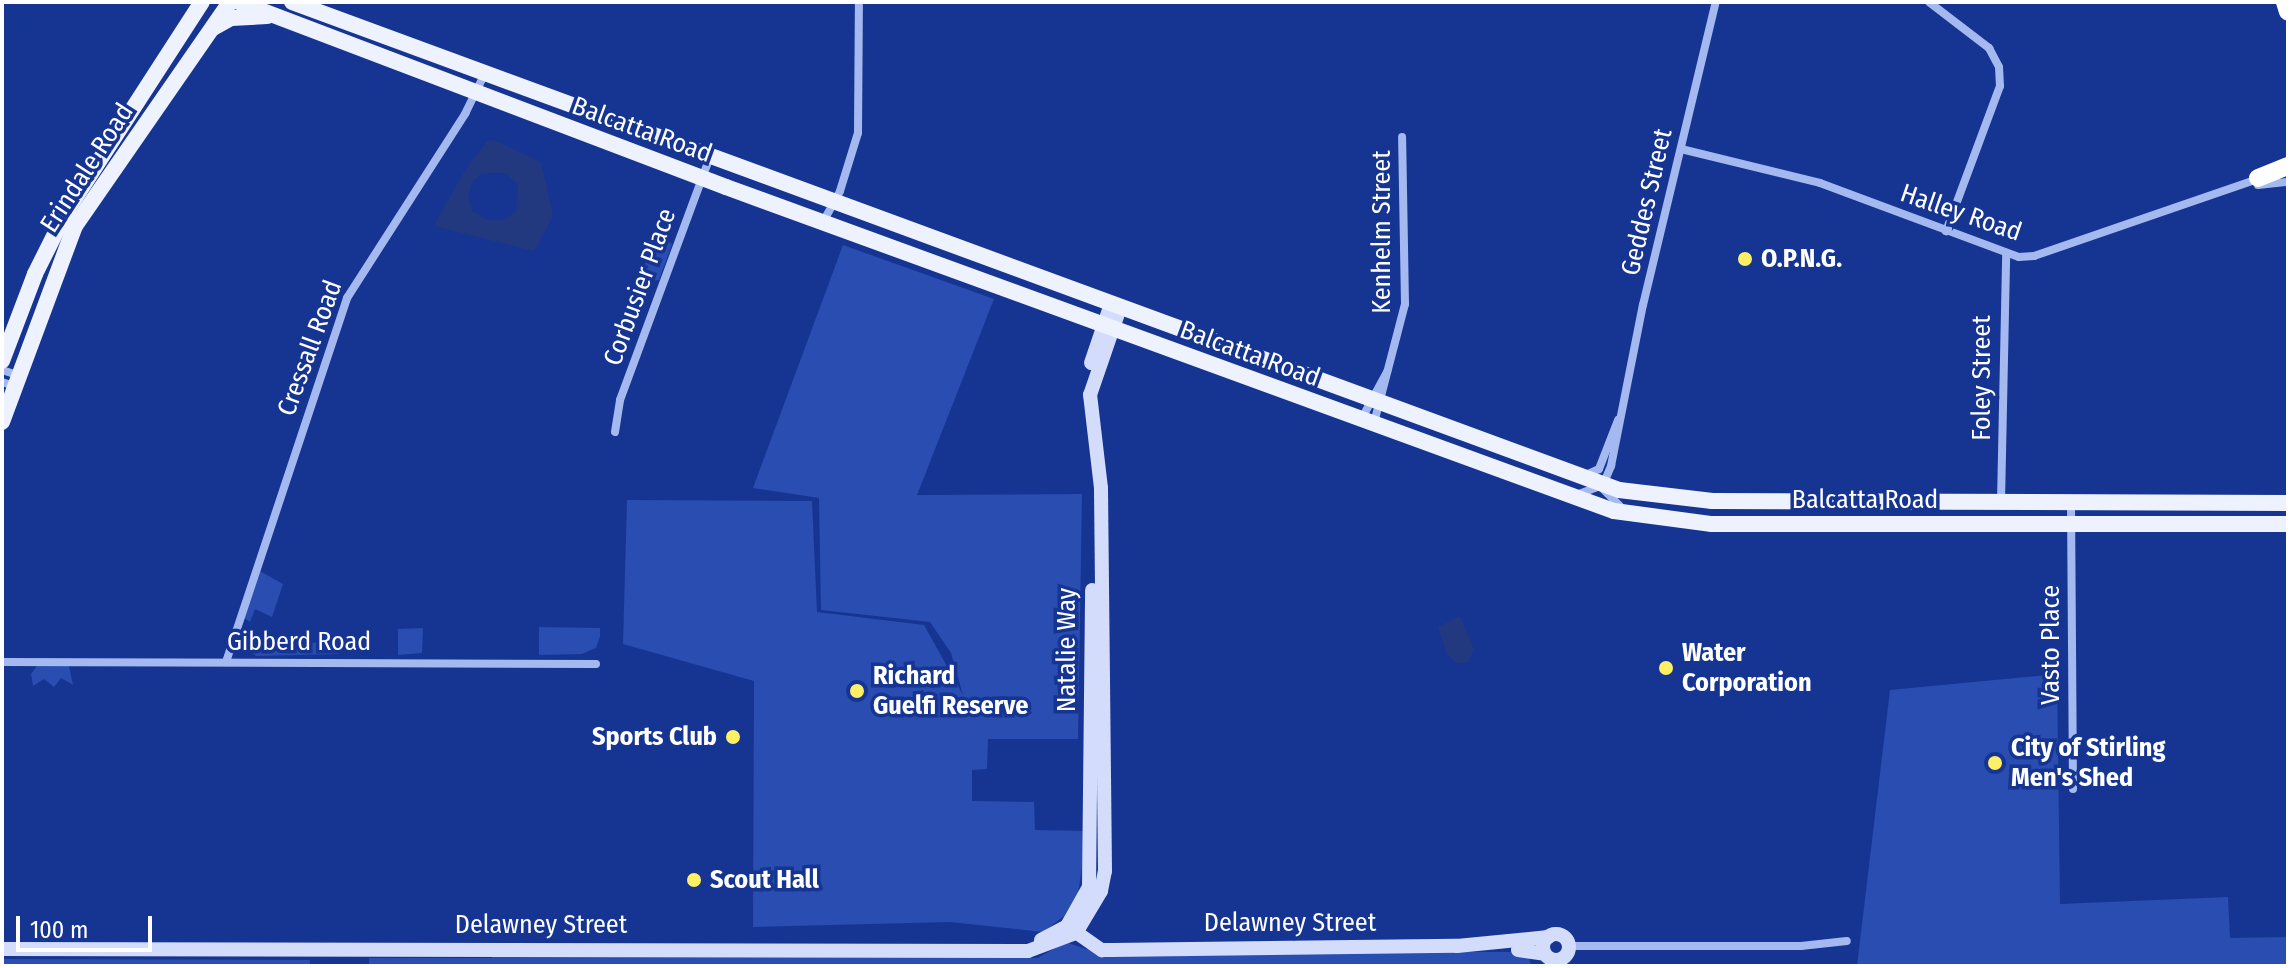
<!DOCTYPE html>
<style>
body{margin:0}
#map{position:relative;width:2290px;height:968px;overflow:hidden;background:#163592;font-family:"Fira Sans Condensed",sans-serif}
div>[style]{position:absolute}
.green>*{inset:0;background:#294db1}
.water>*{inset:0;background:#22397f}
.street>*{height:8px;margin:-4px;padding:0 4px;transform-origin:4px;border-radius:4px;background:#a5b9f1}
.secondary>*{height:14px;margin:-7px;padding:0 7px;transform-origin:7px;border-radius:7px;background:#d3ddfb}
.secondary>.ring{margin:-7px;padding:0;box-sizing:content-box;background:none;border:14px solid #d3ddfb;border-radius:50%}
.primary>*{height:16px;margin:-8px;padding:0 8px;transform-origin:8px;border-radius:8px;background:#eef2ff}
.highway>*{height:18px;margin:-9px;padding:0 9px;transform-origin:9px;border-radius:9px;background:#fff}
.dots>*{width:22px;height:22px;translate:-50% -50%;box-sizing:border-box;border:4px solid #163592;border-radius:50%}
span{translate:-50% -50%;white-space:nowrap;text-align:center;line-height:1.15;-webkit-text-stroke:7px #163592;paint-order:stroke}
.street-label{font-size:26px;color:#fff}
.poi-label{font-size:26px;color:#fff;font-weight:700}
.left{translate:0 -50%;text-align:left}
.right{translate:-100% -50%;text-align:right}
.frame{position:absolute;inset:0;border:4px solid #fff;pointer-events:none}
.scale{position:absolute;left:16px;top:916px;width:136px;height:36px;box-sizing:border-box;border:4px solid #fff;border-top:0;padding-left:10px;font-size:24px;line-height:28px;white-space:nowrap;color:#fff;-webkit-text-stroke:6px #163592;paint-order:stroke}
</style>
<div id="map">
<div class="green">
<i style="clip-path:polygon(656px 235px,672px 244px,659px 280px,650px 281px,649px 272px,643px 269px)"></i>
<i style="clip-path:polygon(843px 245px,994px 299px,917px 495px,1082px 494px,1078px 739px,988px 739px,987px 769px,972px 770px,972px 801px,1034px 802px,1035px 830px,1088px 831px,1078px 893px,1064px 916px,1043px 932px,950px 922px,753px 927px,754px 681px,623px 644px,627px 500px,812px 501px,817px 612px,924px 625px,963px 695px,951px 653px,930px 622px,821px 610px,819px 498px,753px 488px)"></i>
<i style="clip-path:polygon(258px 570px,283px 584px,272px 617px,255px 609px,250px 622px,244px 618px)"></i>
<i style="clip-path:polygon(539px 627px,600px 628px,600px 636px,596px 648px,582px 654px,539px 655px)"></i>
<i style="clip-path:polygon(423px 628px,422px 653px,398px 655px,398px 629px)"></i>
<i style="clip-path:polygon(245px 629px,257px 633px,258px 642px,339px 643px,339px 654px,256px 656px,238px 641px)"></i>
<i style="clip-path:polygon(37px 666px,69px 666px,73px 685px,61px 678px,54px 687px,44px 679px,33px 686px,31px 674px)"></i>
<i style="clip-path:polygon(2057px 674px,2060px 904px,2228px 897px,2230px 938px,2288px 937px,2288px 966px,1857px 966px,1890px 690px)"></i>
<i style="clip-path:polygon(1065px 942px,1095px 952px,1528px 952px,1531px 966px,369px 966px,369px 958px,492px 958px,493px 951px,1038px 958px)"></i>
<i style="clip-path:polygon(2px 959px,310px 960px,310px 966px,2px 966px)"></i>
</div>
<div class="water">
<i style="clip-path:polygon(evenodd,493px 140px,541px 162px,553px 216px,534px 251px,434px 226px,461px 177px,486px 142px,493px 140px,483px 173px,505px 173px,518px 185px,516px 211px,504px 220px,487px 220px,472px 211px,468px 196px,473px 181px,483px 173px)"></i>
<i style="clip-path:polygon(1460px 616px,1474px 649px,1468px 663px,1456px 663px,1447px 654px,1438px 627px)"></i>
</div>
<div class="street">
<i style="left:1929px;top:2px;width:76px;rotate:37.5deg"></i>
<i style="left:1989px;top:48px;width:21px;rotate:62deg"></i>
<i style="left:1999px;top:67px;width:19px;rotate:87deg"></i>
<i style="left:2000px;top:86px;width:155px;rotate:110.4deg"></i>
<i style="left:1681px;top:149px;width:143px;rotate:13.7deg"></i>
<i style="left:1820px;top:183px;width:212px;rotate:20.4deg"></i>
<i style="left:2019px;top:257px;width:15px;rotate:-4deg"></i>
<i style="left:2034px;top:256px;width:236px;rotate:-19deg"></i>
<i style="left:2258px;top:185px;width:30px;rotate:-6deg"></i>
<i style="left:823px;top:222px;width:35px;rotate:-61deg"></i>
<i style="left:840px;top:191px;width:61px;rotate:-72.8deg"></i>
<i style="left:858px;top:133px;width:131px;rotate:-89.6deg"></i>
<i style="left:2px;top:370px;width:16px;rotate:18deg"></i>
<i style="left:2px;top:382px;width:13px;rotate:18deg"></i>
<i style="left:1361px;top:420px;width:55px;rotate:-61.6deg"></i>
<i style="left:1374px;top:423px;width:123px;rotate:-75.4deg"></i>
<i style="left:1405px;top:304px;width:167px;rotate:-91deg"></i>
<i style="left:615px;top:432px;width:32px;rotate:-81deg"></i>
<i style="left:620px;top:400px;width:259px;rotate:-69.7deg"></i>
<i style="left:1586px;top:475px;width:14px;rotate:-25deg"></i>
<i style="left:1599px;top:469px;width:53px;rotate:-68.8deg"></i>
<i style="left:1600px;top:486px;width:28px;rotate:45deg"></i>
<i style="left:1579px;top:494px;width:26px;rotate:-21deg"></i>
<i style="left:1603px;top:485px;width:21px;rotate:-67deg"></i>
<i style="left:1611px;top:466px;width:164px;rotate:-78.8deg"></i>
<i style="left:1643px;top:305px;width:312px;rotate:-76.5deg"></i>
<i style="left:2001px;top:502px;width:248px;rotate:-88.8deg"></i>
<i style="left:2071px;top:502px;width:287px;rotate:89.6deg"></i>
<i style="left:2px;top:662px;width:594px;rotate:0.19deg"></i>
<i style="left:226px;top:662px;width:384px;rotate:-71.6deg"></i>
<i style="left:347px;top:298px;width:219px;rotate:-57.3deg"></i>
<i style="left:465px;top:114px;width:46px;rotate:-64deg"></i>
<i style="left:1568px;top:946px;width:233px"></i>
<i style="left:1801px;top:946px;width:46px;rotate:-6.2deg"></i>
</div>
<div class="secondary">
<i style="left:1091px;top:363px;width:62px;rotate:-71.3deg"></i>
<i style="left:1070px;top:928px;width:39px;rotate:35deg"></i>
<i style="left:1102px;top:950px;width:9px"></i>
<i style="left:1111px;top:950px;width:346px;rotate:-0.7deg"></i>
<i style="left:1457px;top:946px;width:92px;rotate:-5.6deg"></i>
<i class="ring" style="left:1543px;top:934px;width:12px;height:12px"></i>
<i style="left:1041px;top:940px;width:30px;rotate:-28deg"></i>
<i style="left:1067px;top:926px;width:45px;rotate:-60.6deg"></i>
<i style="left:1089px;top:887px;width:297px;rotate:-89.4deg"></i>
<i style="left:2px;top:949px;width:1026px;rotate:0.11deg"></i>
<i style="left:1028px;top:951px;width:51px;rotate:-20.6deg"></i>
<i style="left:1076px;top:933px;width:49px;rotate:-59.2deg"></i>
<i style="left:1101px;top:891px;width:20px;rotate:-79deg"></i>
<i style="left:1105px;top:871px;width:383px;rotate:-90.6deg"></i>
<i style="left:1101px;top:488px;width:94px;rotate:-96.7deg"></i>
<i style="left:1090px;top:395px;width:92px;rotate:-71deg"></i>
<i style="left:1518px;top:950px;width:27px;rotate:8deg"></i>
</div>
<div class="primary">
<i style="left:239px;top:2px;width:521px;rotate:20.8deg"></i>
<i style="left:726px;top:187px;width:945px;rotate:20.05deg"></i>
<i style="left:1614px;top:511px;width:99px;rotate:7.6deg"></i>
<i style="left:1712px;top:524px;width:576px"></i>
<i style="left:292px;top:2px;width:1414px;rotate:20.19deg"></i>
<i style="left:1619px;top:490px;width:94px;rotate:6.7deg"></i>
<i style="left:1712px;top:501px;width:576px;rotate:0.2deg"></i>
<i style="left:213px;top:28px;width:21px;rotate:-29deg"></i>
<i style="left:231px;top:18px;width:36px;rotate:-3deg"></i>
<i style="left:2px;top:361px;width:93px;rotate:-69.2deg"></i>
<i style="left:35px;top:274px;width:69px;rotate:-63.4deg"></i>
<i style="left:66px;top:212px;width:250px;rotate:-57.1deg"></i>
<i style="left:2px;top:422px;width:209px;rotate:-69.6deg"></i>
<i style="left:75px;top:226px;width:272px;rotate:-55.3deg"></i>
</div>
<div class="highway">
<i style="left:2285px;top:2px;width:10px;rotate:73deg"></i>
<i style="left:2258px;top:178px;width:32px;rotate:-22deg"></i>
</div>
<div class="dots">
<i style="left:1745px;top:259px;background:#ffef64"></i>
<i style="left:1666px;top:668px;background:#ffef64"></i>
<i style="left:857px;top:691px;background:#ffef64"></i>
<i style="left:733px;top:737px;background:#ffef64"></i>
<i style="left:1995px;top:763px;background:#ffef64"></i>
<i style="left:694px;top:880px;background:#ffef64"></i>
</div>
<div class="street-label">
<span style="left:642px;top:130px;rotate:20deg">Balcatta Road</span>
<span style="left:87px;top:168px;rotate:-57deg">Erindale Road</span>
<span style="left:1647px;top:202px;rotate:-77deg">Geddes Street</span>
<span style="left:1961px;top:213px;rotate:19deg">Halley Road</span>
<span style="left:1382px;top:232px;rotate:-90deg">Kenhelm Street</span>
<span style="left:640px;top:287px;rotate:-70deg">Corbusier Place</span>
<span style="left:310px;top:348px;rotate:-70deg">Cressall Road</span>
<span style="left:1250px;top:354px;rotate:20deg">Balcatta Road</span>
<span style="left:1982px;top:378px;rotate:-90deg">Foley Street</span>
<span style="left:1865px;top:500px">Balcatta Road</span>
<span style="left:299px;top:642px">Gibberd Road</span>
<span style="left:2051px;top:645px;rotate:-90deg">Vasto Place</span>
<span style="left:1067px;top:650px;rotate:-90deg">Natalie Way</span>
<span style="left:1290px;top:923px">Delawney Street</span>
<span style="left:541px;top:925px">Delawney Street</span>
</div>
<div class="poi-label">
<span class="left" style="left:1761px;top:259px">O.P.N.G.</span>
<span class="left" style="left:1682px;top:668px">Water<br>Corporation</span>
<span class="left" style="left:873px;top:691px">Richard<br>Guelfi Reserve</span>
<span class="right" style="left:717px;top:737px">Sports Club</span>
<span class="left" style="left:2011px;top:763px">City of Stirling<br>Men's Shed</span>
<span class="left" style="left:710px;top:880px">Scout Hall</span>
</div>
<div class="frame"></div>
<div class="scale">100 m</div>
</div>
